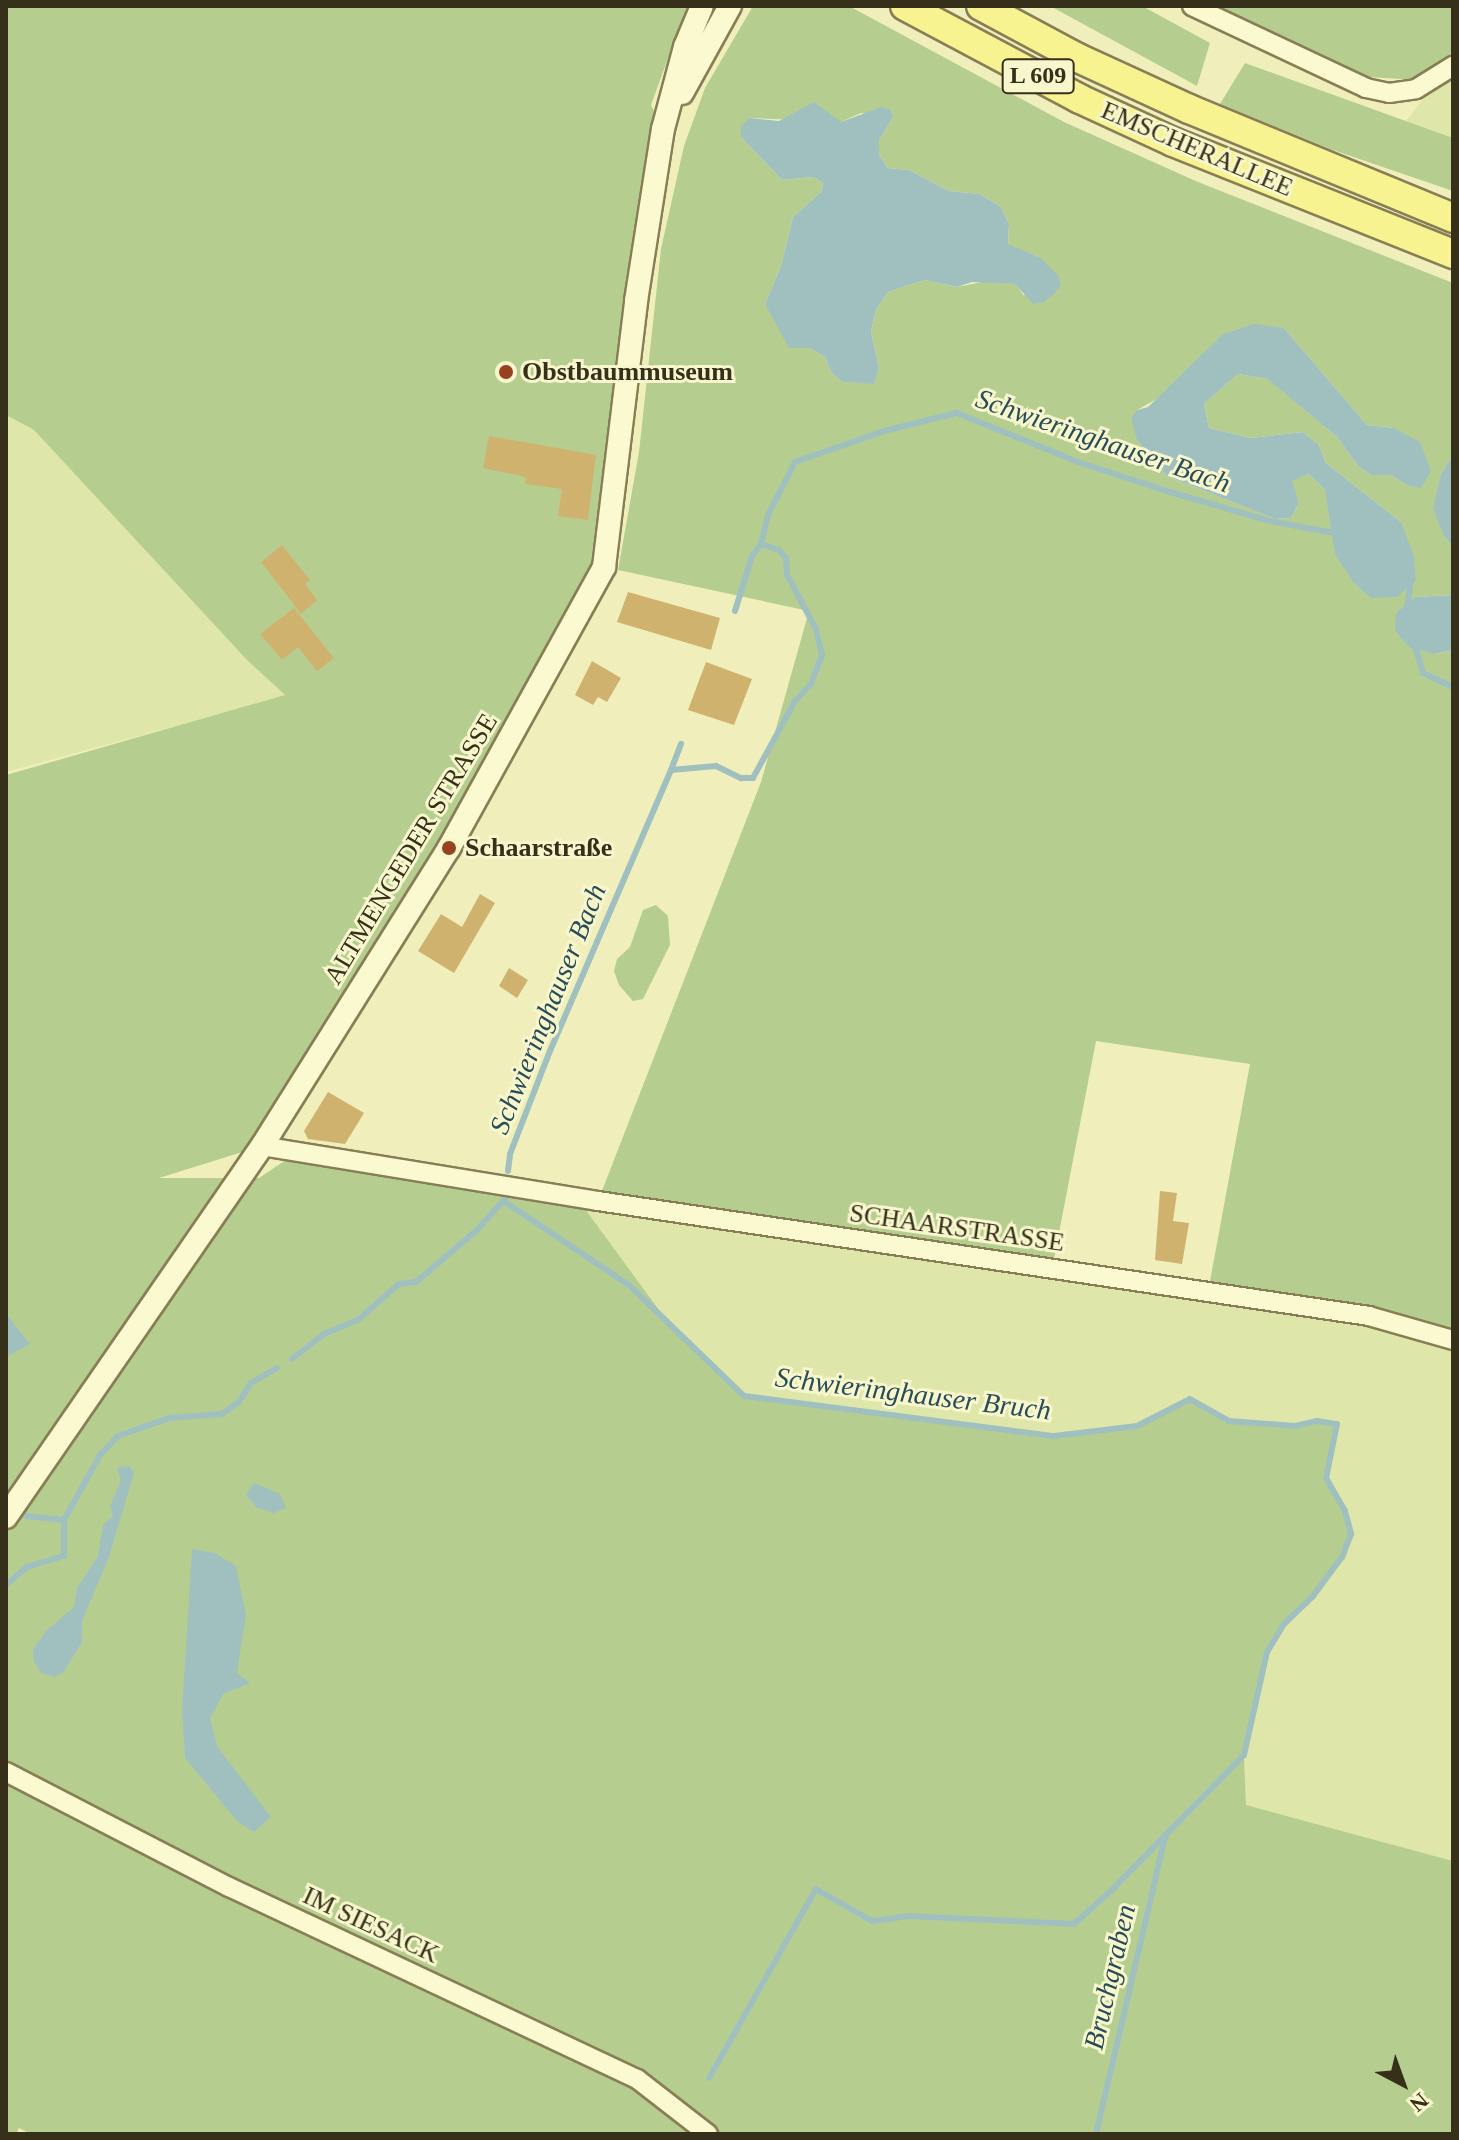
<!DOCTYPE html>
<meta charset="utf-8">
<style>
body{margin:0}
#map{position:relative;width:1459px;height:2140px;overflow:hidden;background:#f0efbc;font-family:Georgia,serif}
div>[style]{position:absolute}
.farmland>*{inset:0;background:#dfe6a9}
.green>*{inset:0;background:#b5ce90}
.water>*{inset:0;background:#a0c0c0}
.stream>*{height:6px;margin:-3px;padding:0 3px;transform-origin:3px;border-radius:3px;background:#a0c0c0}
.building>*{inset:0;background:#d0b26f}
.roads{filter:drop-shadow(2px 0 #887e55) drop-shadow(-2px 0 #887e55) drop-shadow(0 2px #887e55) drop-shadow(0 -2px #887e55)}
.minor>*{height:18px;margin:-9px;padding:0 9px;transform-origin:9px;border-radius:9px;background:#faf9cf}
.tertiary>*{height:22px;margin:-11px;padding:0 11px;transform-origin:11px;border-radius:11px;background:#faf9cf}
.primary>*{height:28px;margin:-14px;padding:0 14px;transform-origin:14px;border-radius:14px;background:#f6f390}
.dots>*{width:22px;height:22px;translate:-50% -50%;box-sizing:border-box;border:4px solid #f7f6cc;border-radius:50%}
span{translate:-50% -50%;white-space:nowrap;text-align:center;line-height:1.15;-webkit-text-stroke:6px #f7f6cc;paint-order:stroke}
.shield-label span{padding:2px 6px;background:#f7f6cc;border:2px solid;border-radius:6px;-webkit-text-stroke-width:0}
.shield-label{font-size:24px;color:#362f1a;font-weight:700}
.street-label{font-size:26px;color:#362f1a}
.poi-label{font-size:26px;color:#362f1a;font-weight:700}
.left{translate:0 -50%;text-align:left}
.water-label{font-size:28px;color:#294d57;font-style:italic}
.frame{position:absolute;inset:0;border:8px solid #362f1a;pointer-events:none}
.north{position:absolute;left:1363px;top:2044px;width:80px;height:80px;-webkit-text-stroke:6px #f7f6cc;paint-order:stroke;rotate:139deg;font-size:22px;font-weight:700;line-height:32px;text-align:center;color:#362f1a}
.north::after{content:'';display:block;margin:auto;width:28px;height:36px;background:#362f1a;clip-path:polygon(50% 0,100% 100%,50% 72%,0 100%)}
</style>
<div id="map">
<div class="farmland">
<i style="clip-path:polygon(1453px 66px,1453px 138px,1406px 121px,1444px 73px)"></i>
<i style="clip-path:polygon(6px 415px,34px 430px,247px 660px,286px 696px,6px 772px)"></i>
<i style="clip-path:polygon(577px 1198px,1208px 1292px,1453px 1340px,1453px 1861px,1246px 1805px,1244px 1755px,1267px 1652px,1284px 1624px,1313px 1596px,1342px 1557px,1351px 1534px,1345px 1511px,1326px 1478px,1317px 1421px,1295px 1426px,1229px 1421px,1190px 1399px,1137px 1426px,1054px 1436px,744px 1396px,673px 1329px)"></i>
</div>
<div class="green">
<i style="clip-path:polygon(6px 6px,687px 6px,651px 105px,663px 129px,604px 567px,262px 1146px,159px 1178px,259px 1178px,298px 1152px,577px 1198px,673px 1329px,744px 1396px,1054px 1436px,1137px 1426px,1190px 1399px,1229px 1421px,1295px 1426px,1317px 1421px,1337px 1424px,1326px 1478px,1345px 1511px,1351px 1534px,1342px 1557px,1313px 1596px,1284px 1624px,1267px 1652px,1244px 1755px,1246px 1805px,1453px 1861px,1453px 2134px,31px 2134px,19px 2128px,16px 2134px,6px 2134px,6px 775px,285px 695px,247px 660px,34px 430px,6px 415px)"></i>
<i style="clip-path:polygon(evenodd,753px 6px,849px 6px,1064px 122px,1198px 182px,1453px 283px,1453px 455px,1441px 474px,1444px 536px,1453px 547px,1453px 595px,1415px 597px,1435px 654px,1453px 650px,1453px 1340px,1208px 1292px,1250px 1064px,1096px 1041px,1052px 1269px,598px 1201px,761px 782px,809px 611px,618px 570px,639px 452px,661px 249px,684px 146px,705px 88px,753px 6px,861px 113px,893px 117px,879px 141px,879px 155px,888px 168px,909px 170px,949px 191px,980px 194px,1001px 207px,1009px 224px,1008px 245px,1039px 257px,1024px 296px,1016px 284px,987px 281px,957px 287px,925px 280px,888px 292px,876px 310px,871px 331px,879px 368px,874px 383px,842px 382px,831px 372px,825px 357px,810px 348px,765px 304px,781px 266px,793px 217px,821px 192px,823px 183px,813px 177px,782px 180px,741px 137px,750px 118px,841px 122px,861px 113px,753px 6px,1284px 328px,1367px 425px,1394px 428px,1407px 485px,1391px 475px,1371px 475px,1358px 466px,1337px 437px,1269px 379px,1238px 374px,1204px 404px,1209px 428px,1251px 438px,1303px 432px,1319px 445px,1326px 463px,1401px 522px,1331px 514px,1325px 490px,1309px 474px,1291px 481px,1299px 503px,1291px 518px,1275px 519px,1167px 476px,1137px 440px,1137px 410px,1284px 328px)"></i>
<i style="clip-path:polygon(1050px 6px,1142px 6px,1210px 43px,1197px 86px)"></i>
<i style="clip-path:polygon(1218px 6px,1453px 6px,1453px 53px,1418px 80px,1368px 77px)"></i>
<i style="clip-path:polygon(1245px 63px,1453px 138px,1453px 191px,1330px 149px,1220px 104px)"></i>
<i style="clip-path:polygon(656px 905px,668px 916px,670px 945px,643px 999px,633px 1001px,619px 985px,614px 971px,617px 959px,630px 947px,643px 910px)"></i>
</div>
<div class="water">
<i style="clip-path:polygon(814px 102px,841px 122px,881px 107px,890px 109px,893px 117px,879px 141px,879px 155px,888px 168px,909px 170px,949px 191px,980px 194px,1001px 207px,1009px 224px,1008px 244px,1039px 257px,1058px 275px,1061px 285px,1054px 294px,1044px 302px,1033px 304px,1015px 284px,972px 282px,957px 287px,925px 280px,888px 292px,876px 310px,871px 331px,879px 368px,874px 384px,842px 382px,831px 372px,825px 357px,810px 348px,789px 348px,765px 304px,781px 266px,793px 217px,821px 192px,823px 183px,813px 177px,782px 180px,741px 137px,741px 126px,750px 118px,779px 121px)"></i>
<i style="clip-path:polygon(1254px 324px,1284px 328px,1367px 425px,1394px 428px,1420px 442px,1431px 471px,1421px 488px,1407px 485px,1391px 475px,1371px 475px,1358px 466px,1337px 437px,1268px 379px,1238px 374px,1204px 404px,1209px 428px,1251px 438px,1303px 432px,1319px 445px,1326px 463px,1401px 522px,1414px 556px,1416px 580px,1397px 597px,1371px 598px,1353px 582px,1335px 554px,1325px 490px,1309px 474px,1292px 481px,1299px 503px,1291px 518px,1275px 519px,1167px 476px,1137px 440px,1131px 418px,1137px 410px,1148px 407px,1223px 334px)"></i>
<i style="clip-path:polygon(1453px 455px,1453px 547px,1444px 536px,1433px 509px,1441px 474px)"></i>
<i style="clip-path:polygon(1453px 595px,1453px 650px,1435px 654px,1410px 648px,1395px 631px,1396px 613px,1415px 597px)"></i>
<i style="clip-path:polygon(8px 1316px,30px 1344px,6px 1357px,6px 1317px)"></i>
<i style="clip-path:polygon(121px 1466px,130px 1467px,134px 1473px,109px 1557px,82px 1621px,82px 1642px,63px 1673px,54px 1677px,41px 1673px,34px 1662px,33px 1649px,46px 1631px,74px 1607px,77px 1588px,98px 1556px,103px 1525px,113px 1516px,110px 1506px,121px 1480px,117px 1469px)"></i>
<i style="clip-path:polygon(254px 1483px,280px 1494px,286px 1508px,274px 1513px,257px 1508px,246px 1495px)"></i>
<i style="clip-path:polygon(192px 1549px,215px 1553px,236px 1566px,246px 1615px,237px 1673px,250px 1683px,223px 1694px,210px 1719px,217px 1746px,271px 1817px,254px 1832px,237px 1821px,185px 1758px,182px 1710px)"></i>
</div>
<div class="stream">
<i style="left:1407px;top:609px;width:29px;rotate:-82deg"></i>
<i style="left:735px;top:611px;width:58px;rotate:-72.8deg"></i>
<i style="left:752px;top:556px;width:15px;rotate:-53deg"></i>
<i style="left:1414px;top:643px;width:31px;rotate:73deg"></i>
<i style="left:1423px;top:673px;width:33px;rotate:25deg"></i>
<i style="left:671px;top:770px;width:28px;rotate:-69deg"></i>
<i style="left:508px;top:1171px;width:17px;rotate:-83deg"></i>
<i style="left:510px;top:1154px;width:110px;rotate:-68.8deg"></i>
<i style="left:550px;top:1051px;width:306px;rotate:-66.7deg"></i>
<i style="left:671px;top:770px;width:45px;rotate:-5.1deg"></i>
<i style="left:716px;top:766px;width:28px;rotate:26deg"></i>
<i style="left:741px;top:778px;width:12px"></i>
<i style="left:753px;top:778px;width:88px;rotate:-61.4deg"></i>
<i style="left:795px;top:701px;width:23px;rotate:-47deg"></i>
<i style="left:811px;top:684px;width:31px;rotate:-69deg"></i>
<i style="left:822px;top:655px;width:27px;rotate:-103deg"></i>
<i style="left:816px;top:629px;width:61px;rotate:-118.2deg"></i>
<i style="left:787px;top:575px;width:17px;rotate:-93deg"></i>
<i style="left:786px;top:558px;width:11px;rotate:-131deg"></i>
<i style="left:779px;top:550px;width:19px;rotate:-162deg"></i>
<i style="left:761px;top:544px;width:30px;rotate:-76deg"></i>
<i style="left:768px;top:515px;width:59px;rotate:-63deg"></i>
<i style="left:795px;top:462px;width:94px;rotate:-19.2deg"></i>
<i style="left:884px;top:431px;width:75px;rotate:-13.9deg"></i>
<i style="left:957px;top:413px;width:134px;rotate:22deg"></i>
<i style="left:1081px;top:463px;width:94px;rotate:18deg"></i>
<i style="left:1170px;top:492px;width:104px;rotate:16.2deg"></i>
<i style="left:1270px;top:521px;width:70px;rotate:10.7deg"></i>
<i style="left:505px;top:1202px;width:149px;rotate:33.8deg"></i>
<i style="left:629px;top:1285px;width:160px;rotate:44deg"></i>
<i style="left:744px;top:1396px;width:313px;rotate:7.4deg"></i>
<i style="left:1054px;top:1436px;width:84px;rotate:-6.9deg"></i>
<i style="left:1137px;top:1426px;width:59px;rotate:-27deg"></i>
<i style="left:1190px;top:1399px;width:45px;rotate:29.4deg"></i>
<i style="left:1229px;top:1421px;width:66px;rotate:4.3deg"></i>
<i style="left:1295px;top:1426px;width:23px;rotate:-13deg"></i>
<i style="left:1317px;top:1421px;width:20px;rotate:9deg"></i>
<i style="left:1337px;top:1424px;width:55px;rotate:101.5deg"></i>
<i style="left:1326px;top:1478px;width:38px;rotate:60deg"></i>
<i style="left:1345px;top:1511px;width:24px;rotate:75deg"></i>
<i style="left:1351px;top:1534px;width:25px;rotate:111deg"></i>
<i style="left:1342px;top:1557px;width:49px;rotate:126.6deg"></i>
<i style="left:1313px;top:1596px;width:40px;rotate:136deg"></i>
<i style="left:1284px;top:1624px;width:33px;rotate:121deg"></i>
<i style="left:1267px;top:1652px;width:106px;rotate:102.6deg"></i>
<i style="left:1244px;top:1755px;width:187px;rotate:134.4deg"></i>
<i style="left:1113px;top:1889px;width:52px;rotate:138.1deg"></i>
<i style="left:1074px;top:1924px;width:165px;rotate:-177.2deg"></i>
<i style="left:909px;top:1916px;width:37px;rotate:172deg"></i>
<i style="left:872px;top:1921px;width:64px;rotate:-150.3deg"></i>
<i style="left:816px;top:1889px;width:217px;rotate:119.5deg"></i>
<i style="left:292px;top:1359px;width:41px;rotate:-38deg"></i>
<i style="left:324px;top:1334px;width:38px;rotate:-23deg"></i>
<i style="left:359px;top:1319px;width:53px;rotate:-41.2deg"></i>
<i style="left:399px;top:1284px;width:17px;rotate:-7deg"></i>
<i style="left:416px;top:1282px;width:80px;rotate:-40.4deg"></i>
<i style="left:477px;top:1230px;width:42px;rotate:-47.9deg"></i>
<i style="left:26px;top:1516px;width:38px;rotate:6deg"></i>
<i style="left:6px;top:1585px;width:28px;rotate:-41deg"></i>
<i style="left:27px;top:1567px;width:39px;rotate:-17deg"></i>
<i style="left:64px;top:1556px;width:36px;rotate:-90deg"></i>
<i style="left:64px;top:1520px;width:74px;rotate:-61deg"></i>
<i style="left:100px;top:1455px;width:26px;rotate:-47deg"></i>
<i style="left:118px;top:1436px;width:54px;rotate:-19.4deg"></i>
<i style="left:169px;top:1418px;width:53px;rotate:-4.3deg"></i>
<i style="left:222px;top:1414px;width:21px;rotate:-35deg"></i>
<i style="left:239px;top:1402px;width:22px;rotate:-58deg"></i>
<i style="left:251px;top:1383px;width:30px;rotate:-30deg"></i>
<i style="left:1096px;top:2134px;width:308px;rotate:-76.9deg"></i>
</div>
<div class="building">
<i style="clip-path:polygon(489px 436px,596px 455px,588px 520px,558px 516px,562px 489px,525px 484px,526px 477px,483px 468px)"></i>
<i style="clip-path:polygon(282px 545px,310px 580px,305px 584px,317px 600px,301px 614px,261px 562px)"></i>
<i style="clip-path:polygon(628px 592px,720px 618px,711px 650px,617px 622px)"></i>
<i style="clip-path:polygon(294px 608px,334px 658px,317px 671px,298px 647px,282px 660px,260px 634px)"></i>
<i style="clip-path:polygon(592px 661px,621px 678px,607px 702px,598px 697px,593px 705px,575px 695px)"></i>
<i style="clip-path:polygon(706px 662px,752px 679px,734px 725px,688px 710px)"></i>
<i style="clip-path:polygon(480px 894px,495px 903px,454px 973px,418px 951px,441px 914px,462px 927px)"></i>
<i style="clip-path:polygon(509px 968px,528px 980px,517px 998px,499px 986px)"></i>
<i style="clip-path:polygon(328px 1092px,364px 1113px,345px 1144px,308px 1139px,304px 1131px)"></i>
<i style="clip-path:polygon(1160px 1191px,1177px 1193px,1173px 1221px,1189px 1223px,1182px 1264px,1155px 1260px)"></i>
</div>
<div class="roads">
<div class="minor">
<i style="left:1192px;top:6px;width:192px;rotate:25.2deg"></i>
<i style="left:1366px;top:88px;width:24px;rotate:12deg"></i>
<i style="left:1389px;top:93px;width:27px;rotate:-8deg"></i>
<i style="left:1416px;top:89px;width:44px;rotate:-31.9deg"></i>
<i style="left:262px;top:1146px;width:340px;rotate:9.3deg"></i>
<i style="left:598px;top:1201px;width:780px;rotate:8.48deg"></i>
<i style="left:1369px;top:1316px;width:87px;rotate:15.9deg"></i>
<i style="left:6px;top:1772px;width:251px;rotate:27.3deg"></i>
<i style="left:229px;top:1887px;width:451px;rotate:25.2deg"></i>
<i style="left:637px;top:2079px;width:90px;rotate:37.8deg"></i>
</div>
<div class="tertiary">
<i style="left:682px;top:93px;width:99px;rotate:-61.1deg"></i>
<i style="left:6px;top:1517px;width:451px;rotate:-55.4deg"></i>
<i style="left:262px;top:1146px;width:352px;rotate:-57.9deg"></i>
<i style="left:449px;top:848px;width:321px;rotate:-61.1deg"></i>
<i style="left:604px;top:567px;width:268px;rotate:-83.1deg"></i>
<i style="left:636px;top:301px;width:174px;rotate:-81.1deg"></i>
<i style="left:663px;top:129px;width:85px;rotate:-75deg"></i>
<i style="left:685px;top:47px;width:44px;rotate:-67.5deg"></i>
</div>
<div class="primary">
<i style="left:905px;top:6px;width:198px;rotate:28deg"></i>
<i style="left:1080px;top:99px;width:102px;rotate:24.8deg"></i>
<i style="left:1173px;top:142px;width:302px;rotate:21.8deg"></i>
<i style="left:981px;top:6px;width:110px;rotate:28.2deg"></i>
<i style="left:1078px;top:58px;width:122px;rotate:24.7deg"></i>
<i style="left:1189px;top:109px;width:286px;rotate:22.4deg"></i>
</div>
</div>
<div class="dots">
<i style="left:506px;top:372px;background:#994222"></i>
<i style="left:449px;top:848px;background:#994222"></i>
</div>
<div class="shield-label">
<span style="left:1038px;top:76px">L 609</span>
</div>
<div class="street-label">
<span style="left:1197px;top:149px;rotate:23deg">EMSCHERALLEE</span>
<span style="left:411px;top:849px;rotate:-59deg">ALTMENGEDER STRASSE</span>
<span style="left:957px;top:1228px;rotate:8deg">SCHAARSTRASSE</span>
<span style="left:371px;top:1925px;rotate:25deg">IM SIESACK</span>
</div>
<div class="poi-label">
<span class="left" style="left:522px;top:372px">Obstbaummuseum</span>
<span class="left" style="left:465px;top:848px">Schaarstraße</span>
</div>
<div class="water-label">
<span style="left:1103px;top:441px;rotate:19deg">Schwieringhauser Bach</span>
<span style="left:548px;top:1009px;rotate:-68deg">Schwieringhauser Bach</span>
<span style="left:913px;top:1394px;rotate:7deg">Schwieringhauser Bruch</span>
<span style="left:1110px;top:1977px;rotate:-77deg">Bruchgraben</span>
</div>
<div class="frame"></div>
<div class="north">N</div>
</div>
